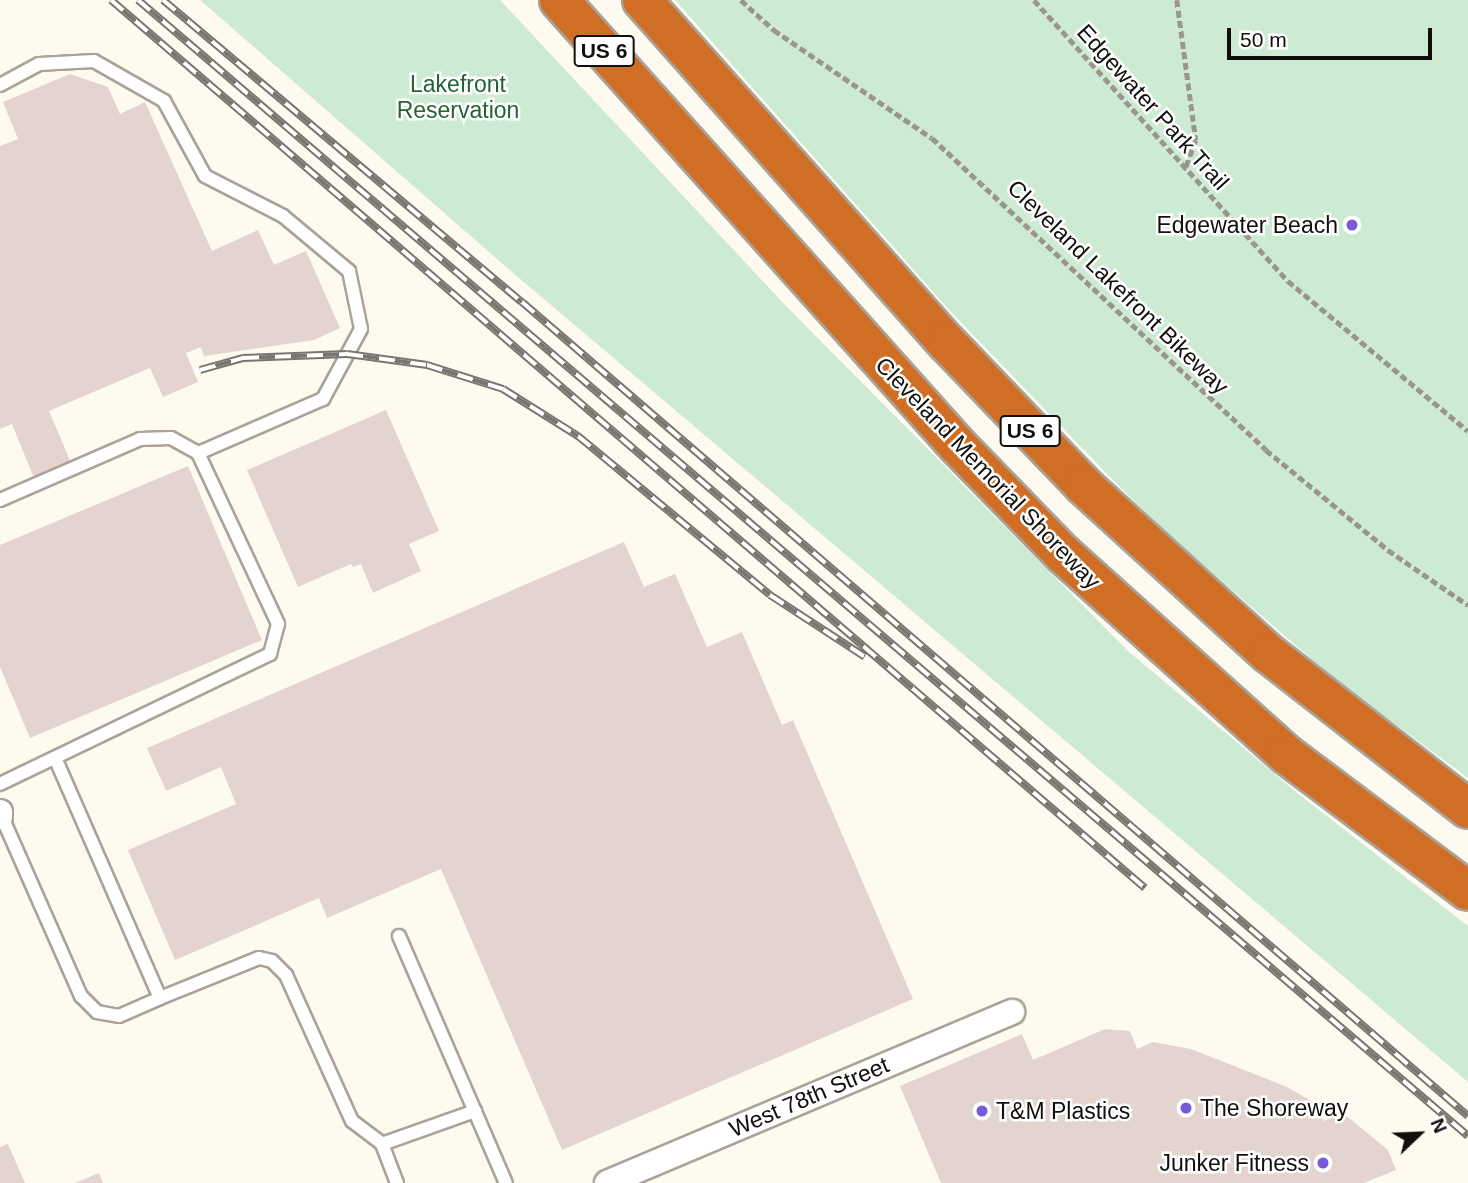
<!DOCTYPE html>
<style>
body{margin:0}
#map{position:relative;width:1468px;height:1183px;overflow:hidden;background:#fffaf0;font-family:Arial,sans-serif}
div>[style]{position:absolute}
.green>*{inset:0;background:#cdead2}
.building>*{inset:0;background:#e4d4d0}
.path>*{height:4.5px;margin-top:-2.25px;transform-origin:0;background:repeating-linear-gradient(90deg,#9a968f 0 7px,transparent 0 10.5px)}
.roads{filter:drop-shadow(2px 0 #a9a398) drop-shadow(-2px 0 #a9a398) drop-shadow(0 2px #a9a398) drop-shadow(0 -2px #a9a398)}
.service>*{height:12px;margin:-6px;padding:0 6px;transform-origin:6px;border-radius:6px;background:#fff}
.minor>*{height:24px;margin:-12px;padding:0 12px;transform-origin:12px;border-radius:12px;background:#fff}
.motorway>*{height:38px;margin:-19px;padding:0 19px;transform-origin:19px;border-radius:19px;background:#cf6e24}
.rail>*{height:8px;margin-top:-4px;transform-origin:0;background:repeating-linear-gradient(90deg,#fff 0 16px,#79756f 0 32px);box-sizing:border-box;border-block:2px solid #79756f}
.dots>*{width:19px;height:19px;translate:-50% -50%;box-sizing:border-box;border:4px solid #fff;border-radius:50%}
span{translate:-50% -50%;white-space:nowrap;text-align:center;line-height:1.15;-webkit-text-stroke:5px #fff;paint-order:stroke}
.shield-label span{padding:2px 5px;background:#fff;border:2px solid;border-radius:5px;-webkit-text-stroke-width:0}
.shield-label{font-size:21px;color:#110f0b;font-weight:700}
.park-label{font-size:23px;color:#256335}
.street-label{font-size:23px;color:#110f0b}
.poi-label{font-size:23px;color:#110f0b}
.right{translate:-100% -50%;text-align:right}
.left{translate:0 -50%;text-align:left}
.north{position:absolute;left:1384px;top:1099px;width:70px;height:70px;-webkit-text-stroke:5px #fff;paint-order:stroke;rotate:67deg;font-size:19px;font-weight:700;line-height:28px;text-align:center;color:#110f0b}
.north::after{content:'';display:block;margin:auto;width:24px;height:32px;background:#110f0b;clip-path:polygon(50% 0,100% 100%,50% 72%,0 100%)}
.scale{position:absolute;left:1227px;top:28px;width:205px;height:32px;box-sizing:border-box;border:4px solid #110f0b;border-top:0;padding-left:9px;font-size:21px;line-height:24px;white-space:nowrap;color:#110f0b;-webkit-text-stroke:5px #fff;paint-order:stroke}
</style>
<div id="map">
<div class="green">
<i style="clip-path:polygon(200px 0,500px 0,786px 306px,1128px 651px,1296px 792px,1468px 926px,1468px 1082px,505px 266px)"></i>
<i style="clip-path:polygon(675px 0,1468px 0,1468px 778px,1337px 681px,1173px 539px,1114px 481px,950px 311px)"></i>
</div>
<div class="building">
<i style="clip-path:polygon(70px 74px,108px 87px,120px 114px,145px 102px,212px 251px,258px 230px,274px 265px,306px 251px,340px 328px,314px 340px,204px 356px,201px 347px,186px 353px,198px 382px,163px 397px,150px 368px,49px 411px,71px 463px,34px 478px,12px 424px,0 429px,0 146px,18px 139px,3px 102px)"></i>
<i style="clip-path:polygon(386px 410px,439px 531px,409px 544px,421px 571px,373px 593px,361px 564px,353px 567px,351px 564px,298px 587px,247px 470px)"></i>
<i style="clip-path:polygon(188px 466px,262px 640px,30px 738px,0 667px,0 545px)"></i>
<i style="clip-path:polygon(624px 542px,644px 587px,675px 574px,707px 647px,742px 632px,782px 725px,793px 720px,913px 999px,562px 1150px,441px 869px,327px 918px,319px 898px,175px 960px,128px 850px,236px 804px,221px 767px,166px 791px,147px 748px)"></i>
<i style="clip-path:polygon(1105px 1029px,1130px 1031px,1137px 1049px,1153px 1042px,1191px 1049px,1287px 1087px,1317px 1104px,1324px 1121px,1343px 1113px,1388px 1150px,1396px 1170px,1364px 1183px,941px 1183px,900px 1086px,1022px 1034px,1033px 1060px)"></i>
<i style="clip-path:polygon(8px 1144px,25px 1183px,0 1183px,0 1147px)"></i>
<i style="clip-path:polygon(99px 1173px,103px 1183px,75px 1183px)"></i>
</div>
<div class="path">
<i style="left:741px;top:0;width:45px;rotate:42.3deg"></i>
<i style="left:774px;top:30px;width:191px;rotate:34.4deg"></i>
<i style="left:932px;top:138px;width:457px;rotate:43deg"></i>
<i style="left:1266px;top:450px;width:158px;rotate:39.3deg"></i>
<i style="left:1388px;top:550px;width:97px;rotate:34.5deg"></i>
<i style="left:1034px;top:0;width:379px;rotate:47.9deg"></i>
<i style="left:1288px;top:281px;width:234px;rotate:39.8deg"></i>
<i style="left:1177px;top:0;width:141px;rotate:82.3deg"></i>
<i style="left:1196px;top:140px;width:32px;rotate:110deg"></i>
</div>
<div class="roads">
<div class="service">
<i style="left:0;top:85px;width:44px;rotate:-28.3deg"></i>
<i style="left:39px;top:64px;width:55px;rotate:-3.1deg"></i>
<i style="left:94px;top:61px;width:81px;rotate:29.7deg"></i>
<i style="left:164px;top:101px;width:85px;rotate:61.3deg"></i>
<i style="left:205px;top:176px;width:88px;rotate:27.1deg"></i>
<i style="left:283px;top:216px;width:86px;rotate:39.8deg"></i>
<i style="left:349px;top:271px;width:59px;rotate:78.3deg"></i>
<i style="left:361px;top:329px;width:80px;rotate:118.5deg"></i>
<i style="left:323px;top:399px;width:136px;rotate:156.6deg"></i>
<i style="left:0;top:500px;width:153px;rotate:-23.5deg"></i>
<i style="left:140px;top:439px;width:31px;rotate:-2deg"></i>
<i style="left:171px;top:438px;width:31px;rotate:29deg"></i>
<i style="left:198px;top:453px;width:189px;rotate:64.9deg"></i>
<i style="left:278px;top:624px;width:31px;rotate:105deg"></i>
<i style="left:270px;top:654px;width:300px;rotate:154.3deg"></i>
<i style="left:2px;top:817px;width:196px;rotate:66.2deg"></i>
<i style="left:81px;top:996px;width:23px;rotate:45deg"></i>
<i style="left:97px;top:1012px;width:22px;rotate:10deg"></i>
<i style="left:119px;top:1016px;width:45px;rotate:-23.7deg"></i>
<i style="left:160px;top:998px;width:262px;rotate:-113.6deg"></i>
<i style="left:399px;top:936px;width:269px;rotate:66.6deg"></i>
<i style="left:160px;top:998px;width:107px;rotate:-22deg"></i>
<i style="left:259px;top:958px;width:13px;rotate:13deg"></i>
<i style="left:272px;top:961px;width:20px;rotate:45deg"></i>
<i style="left:286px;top:975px;width:160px;rotate:65.7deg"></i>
<i style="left:352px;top:1121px;width:38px;rotate:37deg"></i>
<i style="left:382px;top:1144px;width:99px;rotate:-19.5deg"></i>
<i style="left:382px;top:1144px;width:42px;rotate:69deg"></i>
</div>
<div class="minor">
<i style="left:0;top:812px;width:5px;rotate:90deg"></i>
<i style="left:607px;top:1183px;width:440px;rotate:-22.9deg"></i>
</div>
<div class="motorway">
<i style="left:559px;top:0;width:597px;rotate:48.19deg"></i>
<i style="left:957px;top:445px;width:152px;rotate:45.8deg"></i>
<i style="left:1063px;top:554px;width:301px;rotate:41.9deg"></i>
<i style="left:1287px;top:755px;width:226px;rotate:36.9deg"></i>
<i style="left:642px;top:0;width:459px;rotate:48.4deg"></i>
<i style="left:947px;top:343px;width:197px;rotate:46.2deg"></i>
<i style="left:1083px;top:485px;width:251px;rotate:42.3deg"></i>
<i style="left:1269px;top:654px;width:252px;rotate:37.9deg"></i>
</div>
</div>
<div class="rail">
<i style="left:111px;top:0;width:1363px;rotate:40.66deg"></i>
<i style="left:138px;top:0;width:1749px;rotate:40.5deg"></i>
<i style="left:163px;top:0;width:469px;rotate:40.1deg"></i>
<i style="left:522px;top:302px;width:1248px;rotate:40.71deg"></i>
<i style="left:200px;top:370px;width:45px;rotate:-15.6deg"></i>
<i style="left:243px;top:358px;width:104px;rotate:-2.2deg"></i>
<i style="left:347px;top:354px;width:81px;rotate:7.8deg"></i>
<i style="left:427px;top:365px;width:80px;rotate:17.5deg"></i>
<i style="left:503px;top:389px;width:89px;rotate:32.1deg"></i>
<i style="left:578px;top:436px;width:249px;rotate:39.6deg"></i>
<i style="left:770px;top:595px;width:113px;rotate:33.1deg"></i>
</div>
<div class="dots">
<i style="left:1352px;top:225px;background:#775bd6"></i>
<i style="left:1186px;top:1108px;background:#775bd6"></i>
<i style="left:982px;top:1111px;background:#775bd6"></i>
<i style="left:1323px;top:1163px;background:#775bd6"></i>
</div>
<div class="shield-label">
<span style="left:604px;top:51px">US 6</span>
<span style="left:1030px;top:431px">US 6</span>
</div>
<div class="park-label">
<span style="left:458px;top:97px">Lakefront<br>Reservation</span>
</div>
<div class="street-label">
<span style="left:1153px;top:107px;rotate:48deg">Edgewater Park Trail</span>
<span style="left:1118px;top:287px;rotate:44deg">Cleveland Lakefront Bikeway</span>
<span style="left:988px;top:473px;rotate:46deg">Cleveland Memorial Shoreway</span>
<span style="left:809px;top:1097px;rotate:-23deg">West 78th Street</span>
</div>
<div class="poi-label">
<span class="right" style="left:1338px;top:225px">Edgewater Beach</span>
<span class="left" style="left:1200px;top:1108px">The Shoreway</span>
<span class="left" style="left:996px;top:1111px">T&amp;M Plastics</span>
<span class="right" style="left:1309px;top:1163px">Junker Fitness</span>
</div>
<div class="north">N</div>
<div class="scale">50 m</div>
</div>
